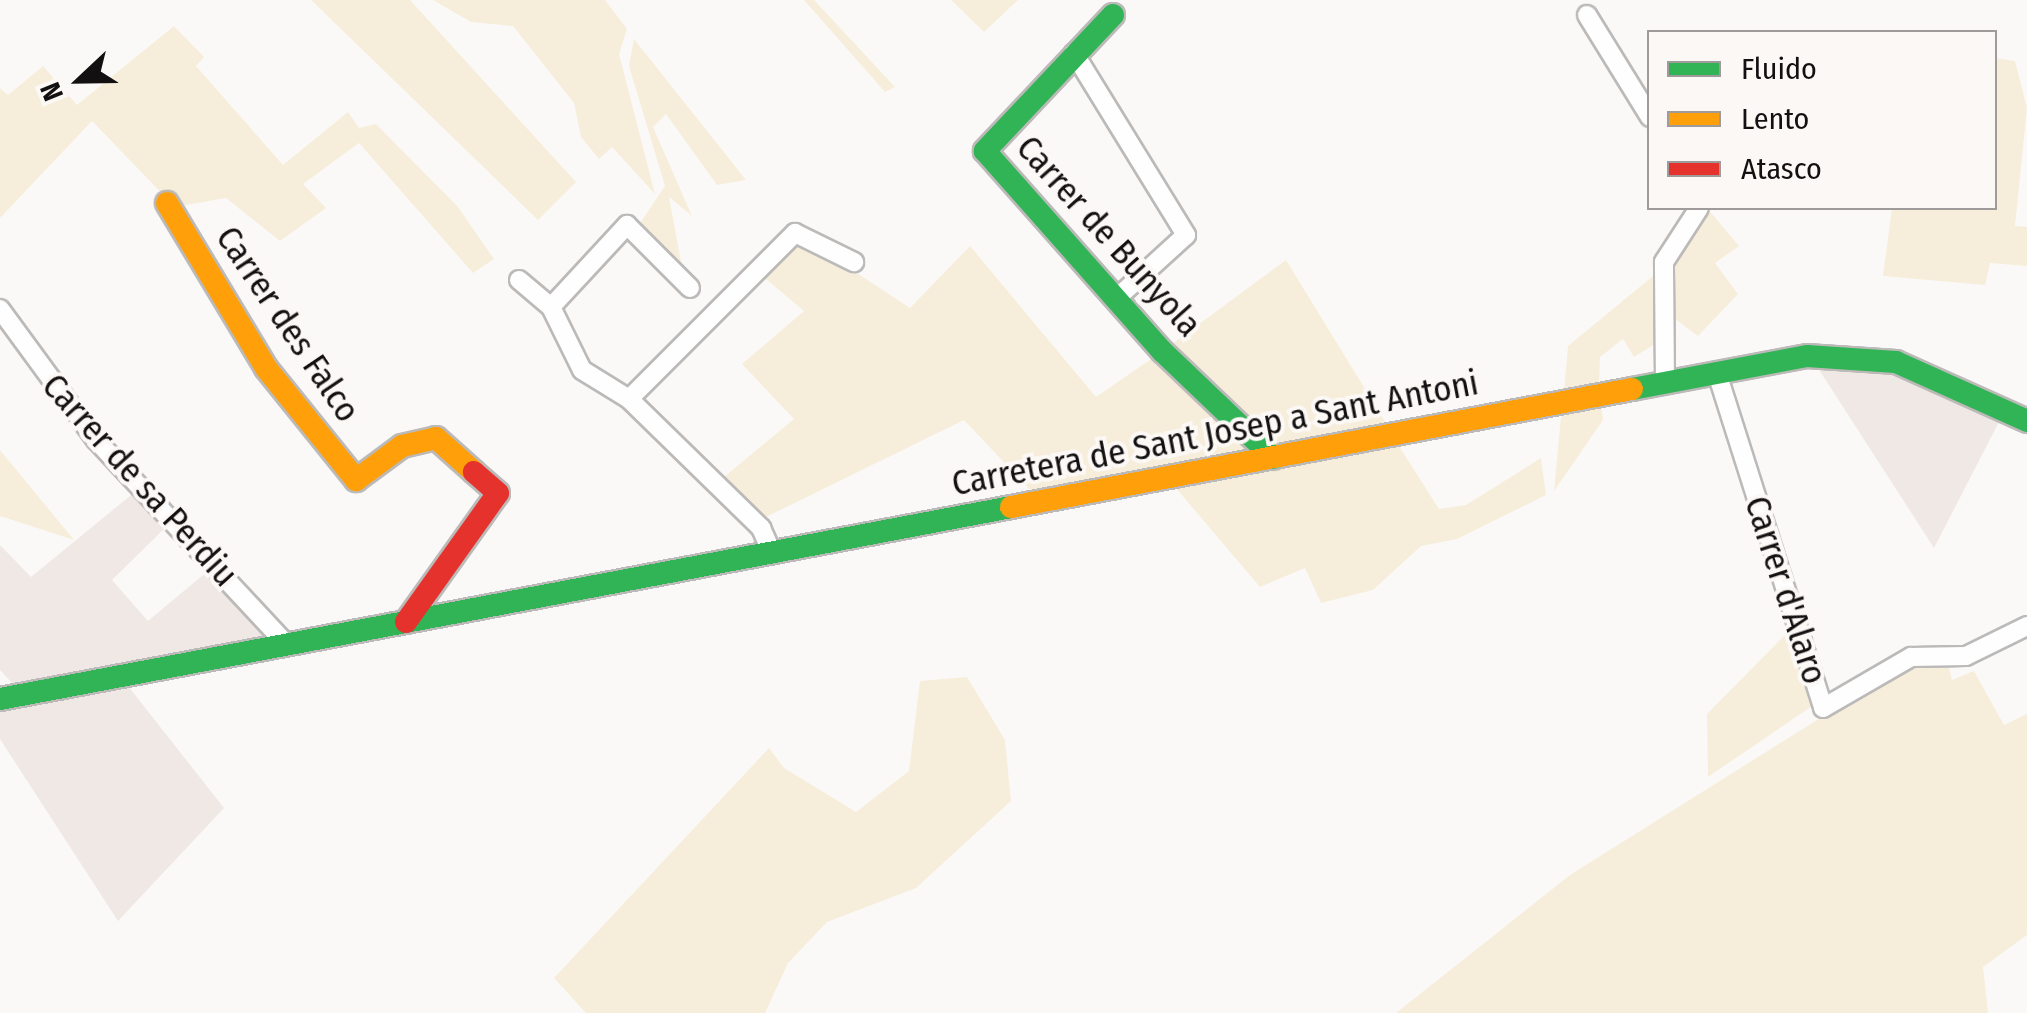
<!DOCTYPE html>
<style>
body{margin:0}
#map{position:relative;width:2027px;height:1013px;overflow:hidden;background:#fbf9f7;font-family:"Fira Sans Condensed",sans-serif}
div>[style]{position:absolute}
.built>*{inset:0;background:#efe8e4}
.green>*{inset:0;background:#f6eedb}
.roads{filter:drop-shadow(2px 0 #bcbab9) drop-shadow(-2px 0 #bcbab9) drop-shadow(0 2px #bcbab9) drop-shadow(0 -2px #bcbab9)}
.street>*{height:18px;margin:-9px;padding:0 9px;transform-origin:9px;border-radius:9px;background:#fefefe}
.fast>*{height:22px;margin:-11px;padding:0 11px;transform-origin:11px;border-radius:11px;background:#30b455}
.slow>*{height:22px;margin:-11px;padding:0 11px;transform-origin:11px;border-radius:11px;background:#ff9f0a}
.jam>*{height:22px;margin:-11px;padding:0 11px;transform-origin:11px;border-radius:11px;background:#e5322d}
span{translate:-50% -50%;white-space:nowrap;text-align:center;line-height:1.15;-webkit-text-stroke:8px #fcf8f6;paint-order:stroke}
.street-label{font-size:35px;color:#121010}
.legend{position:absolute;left:1647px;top:30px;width:350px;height:180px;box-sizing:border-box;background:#fcf8f6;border:2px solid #9e9b9a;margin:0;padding:12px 18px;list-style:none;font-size:30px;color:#121010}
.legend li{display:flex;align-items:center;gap:20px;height:50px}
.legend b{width:50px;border:2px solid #9e9b9a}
.north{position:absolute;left:30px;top:30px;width:100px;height:100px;-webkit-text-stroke:8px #fcf8f6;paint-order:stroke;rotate:248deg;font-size:28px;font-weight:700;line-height:40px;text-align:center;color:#121010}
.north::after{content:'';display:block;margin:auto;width:35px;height:45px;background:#121010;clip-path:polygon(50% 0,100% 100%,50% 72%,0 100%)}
</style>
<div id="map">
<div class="built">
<i style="clip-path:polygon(1867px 363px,2001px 418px,1934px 548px,1816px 365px)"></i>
<i style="clip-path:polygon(136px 491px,168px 525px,112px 580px,148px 621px,209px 570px,274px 640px,128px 686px,224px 808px,118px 921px,0 739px,0 687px,13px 684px,0 670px,0 545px,31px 577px)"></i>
</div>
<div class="green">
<i style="clip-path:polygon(311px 0,410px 0,576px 182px,538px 220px)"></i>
<i style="clip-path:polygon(433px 0,605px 0,627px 29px,619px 54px,655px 194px,612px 147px,599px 159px,581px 137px,574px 103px,513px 26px,471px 22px)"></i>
<i style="clip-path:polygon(804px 0,814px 0,895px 87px,885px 92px)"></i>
<i style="clip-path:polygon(951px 0,1018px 0,984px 32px)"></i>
<i style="clip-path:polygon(174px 26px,204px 57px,196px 66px,283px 165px,348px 112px,359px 128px,376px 124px,458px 207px,494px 259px,473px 273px,359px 143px,303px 184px,326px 208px,280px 241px,226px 198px,175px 207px,92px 121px,0 218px,0 88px,8px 95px,43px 66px,77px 105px)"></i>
<i style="clip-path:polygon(634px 39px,746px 180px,717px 185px,666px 114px,653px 127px,692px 216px,669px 197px,682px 267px,640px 223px,665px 186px,629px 66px)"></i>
<i style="clip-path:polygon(1995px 58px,2015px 61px,2027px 108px,2015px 226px,2027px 227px,2027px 266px,1990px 263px,1985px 285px,1883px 276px,1892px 208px,1994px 208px)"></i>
<i style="clip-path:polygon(1707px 208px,1739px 246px,1715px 263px,1738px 294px,1698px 336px,1664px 311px,1665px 270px)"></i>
<i style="clip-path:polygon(802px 237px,910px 308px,970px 246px,1096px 397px,1157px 355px,1257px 449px,1031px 491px,964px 420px,764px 518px,724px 477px,794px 419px,742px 364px,804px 311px,761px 275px)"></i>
<i style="clip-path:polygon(1286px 260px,1389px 428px,1282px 449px,1168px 347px)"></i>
<i style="clip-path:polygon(1653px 276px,1655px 344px,1634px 357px,1623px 339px,1600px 357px,1599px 385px,1564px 393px,1568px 346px)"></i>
<i style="clip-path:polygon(1601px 403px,1603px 420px,1554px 491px,1561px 417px)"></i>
<i style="clip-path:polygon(1397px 443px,1439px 509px,1466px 505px,1541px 458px,1546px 495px,1457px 539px,1421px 546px,1373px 590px,1321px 603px,1305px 568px,1260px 587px,1175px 487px)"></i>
<i style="clip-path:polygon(0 450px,74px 540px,0 516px)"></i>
<i style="clip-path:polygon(1788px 632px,1815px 704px,1708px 777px,1707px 714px)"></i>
<i style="clip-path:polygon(1906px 664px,1949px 668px,1952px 680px,1974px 671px,2004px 725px,2027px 714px,2027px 935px,1983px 967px,1988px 1013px,1396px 1013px,1570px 875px)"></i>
<i style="clip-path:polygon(967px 677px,1005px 740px,1011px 801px,916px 888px,827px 922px,788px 963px,765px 1013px,586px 1013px,554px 978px,769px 748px,784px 768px,856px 812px,909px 771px,920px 681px)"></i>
</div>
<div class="roads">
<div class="street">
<i style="left:1587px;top:15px;width:120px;rotate:58.3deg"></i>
<i style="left:1074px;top:53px;width:214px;rotate:58.4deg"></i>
<i style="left:1186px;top:235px;width:93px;rotate:137.6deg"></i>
<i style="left:519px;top:280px;width:42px;rotate:40.2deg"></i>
<i style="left:551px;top:307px;width:70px;rotate:63.8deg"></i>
<i style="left:582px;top:370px;width:55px;rotate:31.7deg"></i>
<i style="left:629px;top:399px;width:235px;rotate:-45deg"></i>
<i style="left:795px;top:233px;width:66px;rotate:26.2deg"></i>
<i style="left:551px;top:307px;width:112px;rotate:-47.2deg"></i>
<i style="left:627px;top:225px;width:89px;rotate:45deg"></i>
<i style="left:0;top:309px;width:162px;rotate:53.8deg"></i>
<i style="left:96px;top:440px;width:280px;rotate:47deg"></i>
<i style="left:1717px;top:373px;width:351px;rotate:72.4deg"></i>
<i style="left:1823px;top:708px;width:102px;rotate:-30.1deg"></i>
<i style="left:1911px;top:657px;width:55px;rotate:-1deg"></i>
<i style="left:1966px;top:656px;width:68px;rotate:-26.2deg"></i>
<i style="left:1665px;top:384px;width:122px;rotate:-90.5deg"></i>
<i style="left:1664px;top:262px;width:64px;rotate:-57.1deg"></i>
<i style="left:629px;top:399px;width:185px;rotate:44.3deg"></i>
<i style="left:761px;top:528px;width:27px;rotate:66deg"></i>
</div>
<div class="fast">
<i style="left:1113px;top:15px;width:187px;rotate:133.3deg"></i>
<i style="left:985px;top:151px;width:268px;rotate:48.5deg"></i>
<i style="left:1163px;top:352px;width:153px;rotate:43.7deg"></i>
<i style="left:1632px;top:389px;width:178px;rotate:-10.7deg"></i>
<i style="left:1807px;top:356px;width:89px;rotate:3.9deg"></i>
<i style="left:1896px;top:362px;width:144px;rotate:24.2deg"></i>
<i style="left:0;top:699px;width:1029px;rotate:-10.75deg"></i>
</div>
<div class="slow">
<i style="left:167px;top:203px;width:192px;rotate:59deg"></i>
<i style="left:266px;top:368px;width:144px;rotate:51.2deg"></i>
<i style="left:356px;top:480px;width:57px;rotate:-36.5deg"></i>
<i style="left:402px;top:446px;width:35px;rotate:-13deg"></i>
<i style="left:436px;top:438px;width:51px;rotate:41.8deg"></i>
<i style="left:1011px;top:507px;width:632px;rotate:-10.76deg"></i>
</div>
<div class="jam">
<i style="left:406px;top:622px;width:158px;rotate:-54.5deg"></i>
<i style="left:498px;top:493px;width:32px;rotate:-139deg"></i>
</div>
</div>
<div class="street-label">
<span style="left:1109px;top:236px;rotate:48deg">Carrer de Bunyola</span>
<span style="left:288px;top:324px;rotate:56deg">Carrer des Falco</span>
<span style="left:1215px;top:433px;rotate:-11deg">Carretera de Sant Josep a Sant Antoni</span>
<span style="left:140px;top:480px;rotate:48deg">Carrer de sa Perdiu</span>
<span style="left:1786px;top:590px;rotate:72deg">Carrer d'Alaro</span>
</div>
<ul class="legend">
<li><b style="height:12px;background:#30b455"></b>Fluido</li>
<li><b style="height:12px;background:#ff9f0a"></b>Lento</li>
<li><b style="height:12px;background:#e5322d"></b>Atasco</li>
</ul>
<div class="north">N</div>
</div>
